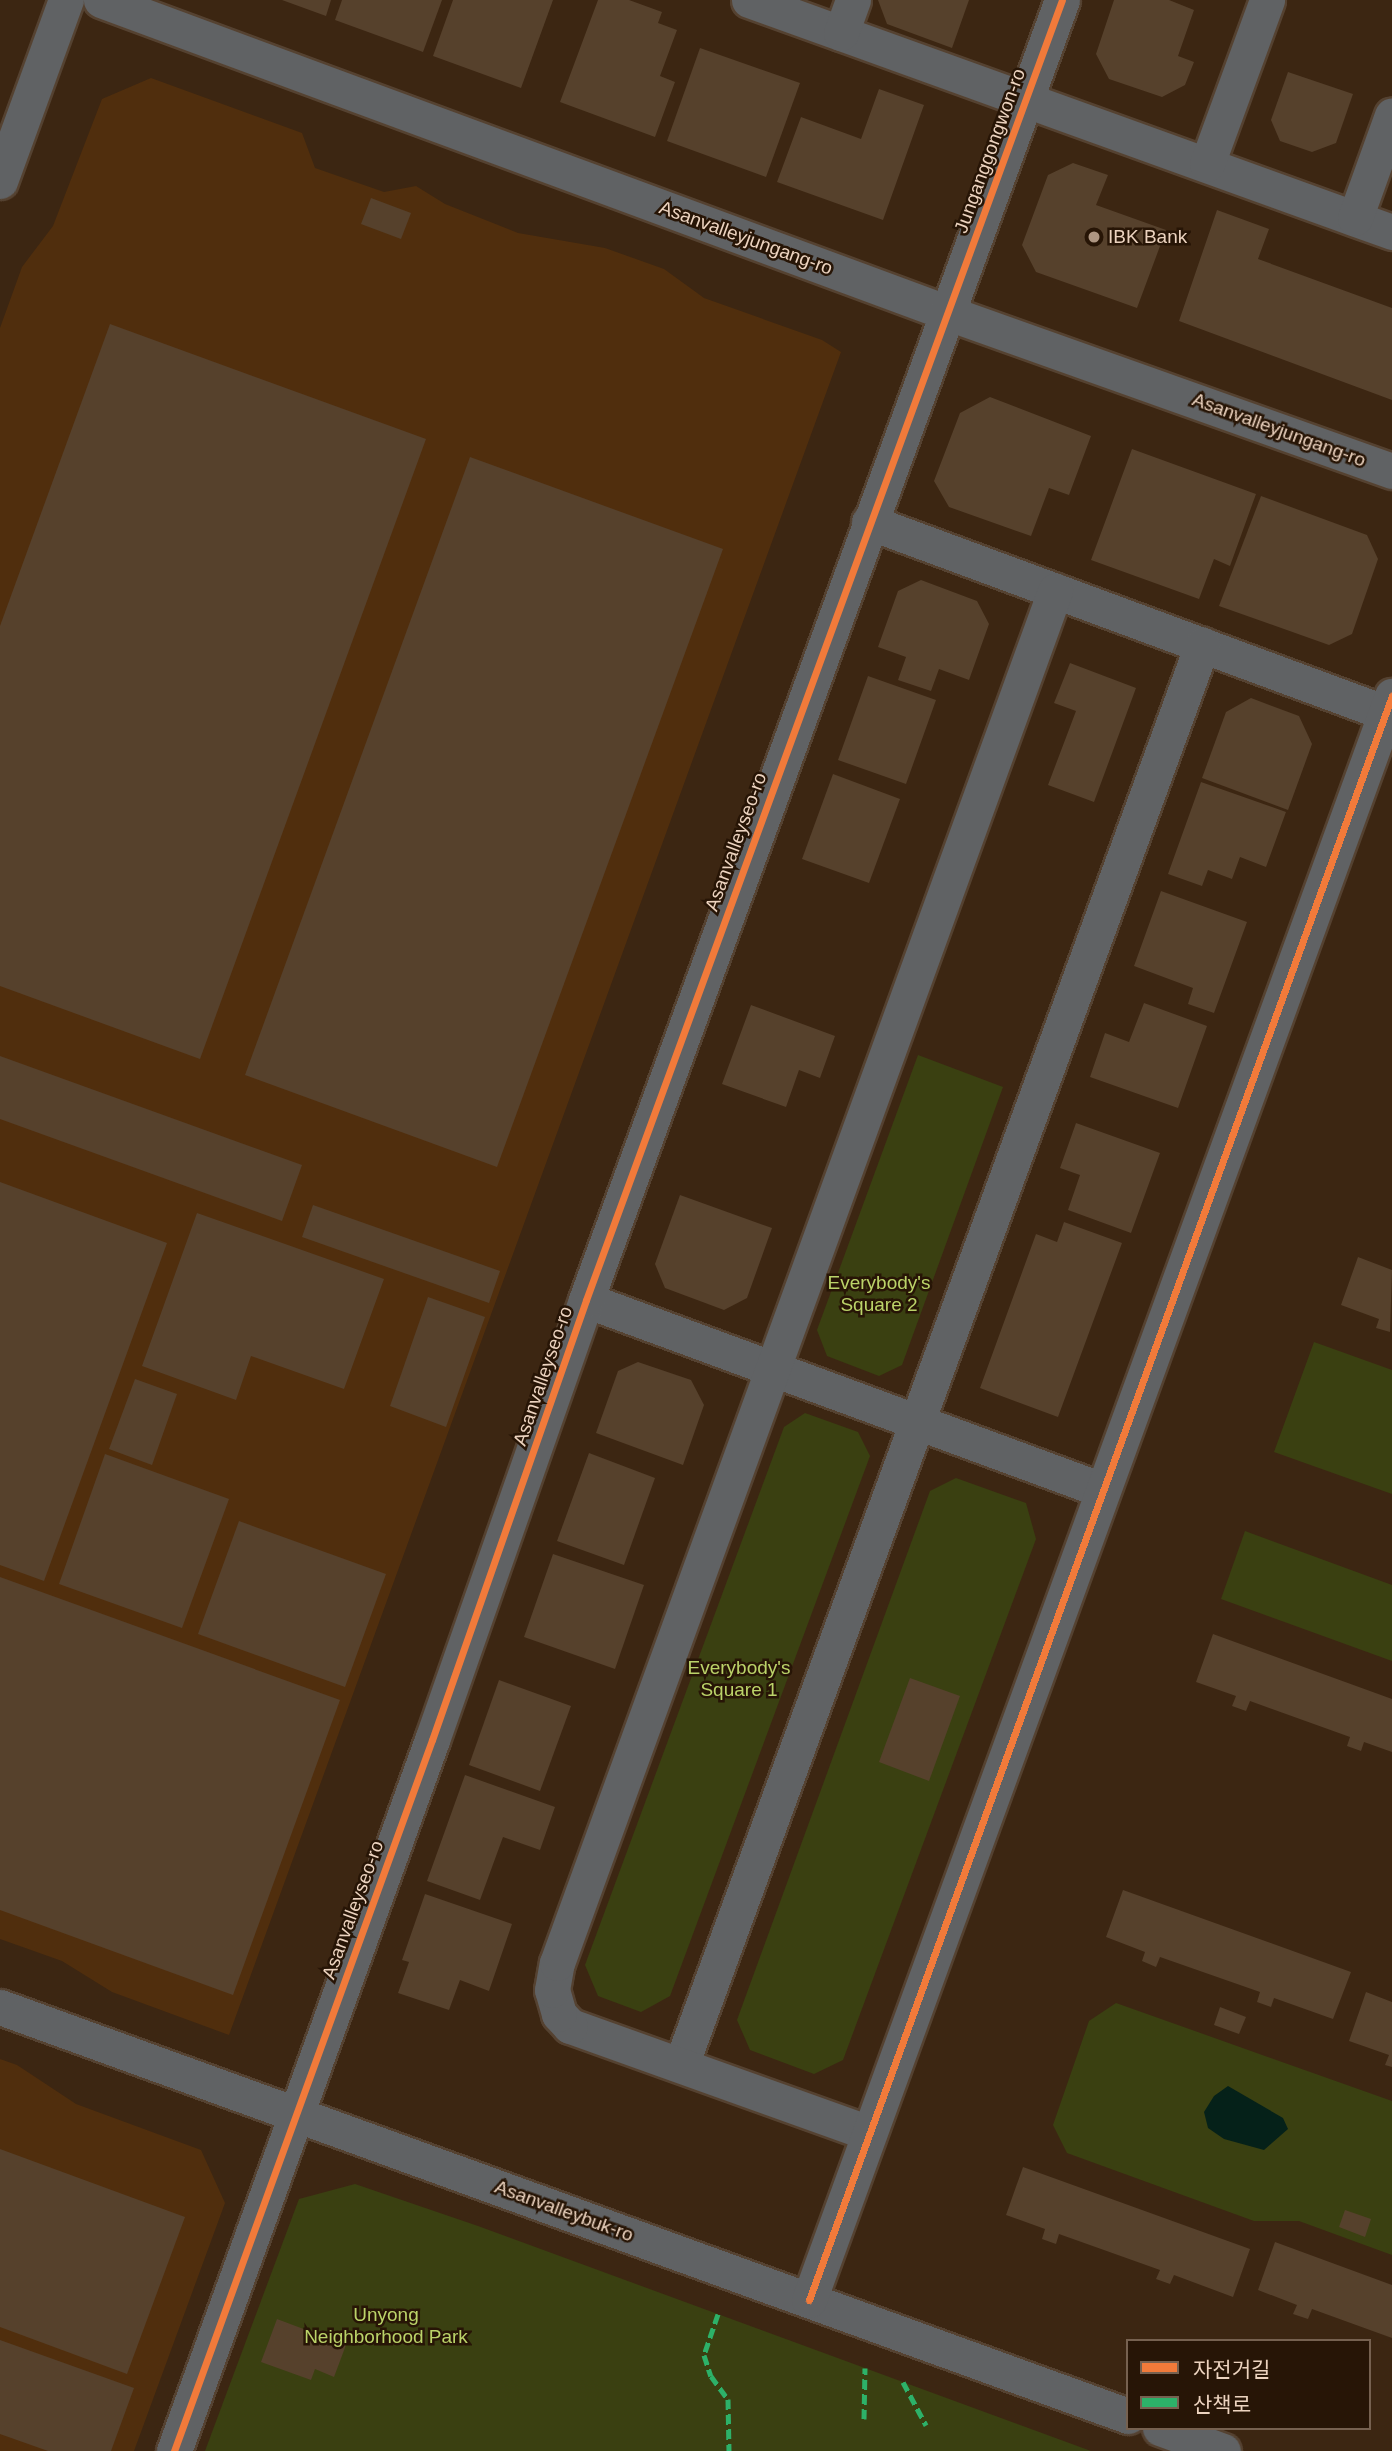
<!DOCTYPE html>
<meta charset="utf-8">
<style>
body{margin:0}
#map{position:relative;width:1392px;height:2451px;overflow:hidden;background:#3c2612;font-family:Helvetica,"Noto Sans KR",sans-serif}
div>[style]{position:absolute}
.built>*{inset:0;background:#502e0d}
.green>*{inset:0;background:#3a4011}
.water>*{inset:0;background:#052119}
.building>*{inset:0;background:#56412c}
.roads{filter:drop-shadow(2px 0 #554231) drop-shadow(-2px 0 #554231) drop-shadow(0 2px #554231) drop-shadow(0 -2px #554231)}
.minor>*{height:35px;margin:-17.5px;padding:0 17.5px;transform-origin:17.5px;border-radius:17.5px;background:#606264}
.quiet>*{height:5px;margin-top:-2.5px;transform-origin:0;background:repeating-linear-gradient(90deg,#2db169 0 10px,transparent 0 15px)}
.cycleway>*{height:7px;margin:-3.5px;padding:0 3.5px;transform-origin:3.5px;border-radius:3.5px;background:#f17a3a}
.dots>*{width:19px;height:19px;translate:-50% -50%;box-sizing:border-box;border:4px solid #271506;border-radius:50%}
span{translate:-50% -50%;white-space:nowrap;text-align:center;line-height:1.15;-webkit-text-stroke:5px #271506;paint-order:stroke}
.street-label{font-size:19px;color:#ecd3bf}
.poi-label{font-size:19px;color:#ecd3bf}
.left{translate:0 -50%;text-align:left}
.park-label{font-size:19px;color:#bbd369}
.legend{position:absolute;left:1126px;top:2339px;width:245px;height:91px;box-sizing:border-box;background:#271506;border:2px solid #766150;margin:0;padding:9px 12px;list-style:none;font-size:21px;color:#ecd3bf}
.legend li{display:flex;align-items:center;gap:14px;height:35px}
.legend b{width:35px;border:2px solid #766150}
</style>
<div id="map">
<div class="built">
<i style="clip-path:polygon(151px 78px,302px 133px,315px 168px,384px 192px,416px 186px,445px 204px,518px 233px,605px 248px,664px 269px,704px 298px,822px 340px,841px 352px,229px 2035px,112px 1992px,62px 1961px,0 1939px,0 328px,22px 267px,53px 226px,102px 99px)"></i>
<i style="clip-path:polygon(0 2059px,17px 2065px,76px 2104px,201px 2150px,225px 2203px,134px 2451px,0 2451px)"></i>
</div>
<div class="green">
<i style="clip-path:polygon(918px 1055px,1003px 1087px,902px 1365px,879px 1376px,827px 1356px,817px 1330px)"></i>
<i style="clip-path:polygon(1314px 1342px,1392px 1370px,1392px 1494px,1274px 1452px)"></i>
<i style="clip-path:polygon(805px 1413px,858px 1432px,870px 1456px,670px 1996px,641px 2012px,598px 1996px,585px 1965px,784px 1427px)"></i>
<i style="clip-path:polygon(956px 1478px,1026px 1503px,1036px 1539px,843px 2060px,814px 2074px,750px 2050px,737px 2020px,930px 1491px)"></i>
<i style="clip-path:polygon(1245px 1531px,1392px 1585px,1392px 1661px,1221px 1599px)"></i>
<i style="clip-path:polygon(1116px 2003px,1392px 2101px,1392px 2255px,1299px 2221px,1254px 2221px,1067px 2153px,1053px 2125px,1089px 2021px)"></i>
<i style="clip-path:polygon(355px 2184px,478px 2226px,1091px 2451px,205px 2451px,299px 2199px)"></i>
</div>
<div class="water">
<i style="clip-path:polygon(1228px 2086px,1283px 2118px,1288px 2129px,1264px 2150px,1224px 2139px,1208px 2128px,1204px 2112px,1214px 2096px)"></i>
</div>
<div class="building">
<i style="clip-path:polygon(282px 0,331px 0,326px 16px)"></i>
<i style="clip-path:polygon(342px 0,442px 0,423px 52px,335px 20px)"></i>
<i style="clip-path:polygon(453px 0,553px 0,521px 88px,433px 56px)"></i>
<i style="clip-path:polygon(598px 0,629px 0,662px 12px,658px 23px,677px 30px,660px 76px,675px 82px,655px 137px,560px 102px)"></i>
<i style="clip-path:polygon(878px 0,969px 0,952px 48px,887px 24px)"></i>
<i style="clip-path:polygon(1114px 0,1169px 0,1194px 10px,1178px 56px,1194px 62px,1185px 85px,1162px 97px,1109px 79px,1096px 54px)"></i>
<i style="clip-path:polygon(700px 48px,800px 83px,766px 177px,667px 141px)"></i>
<i style="clip-path:polygon(1288px 72px,1353px 94px,1336px 143px,1312px 152px,1280px 141px,1271px 120px)"></i>
<i style="clip-path:polygon(879px 89px,924px 105px,883px 220px,777px 182px,801px 117px,861px 139px)"></i>
<i style="clip-path:polygon(1073px 163px,1108px 175px,1096px 205px,1166px 230px,1137px 308px,1036px 272px,1022px 245px,1048px 175px)"></i>
<i style="clip-path:polygon(371px 198px,411px 213px,401px 239px,361px 224px)"></i>
<i style="clip-path:polygon(1217px 210px,1269px 229px,1258px 259px,1392px 308px,1392px 400px,1179px 321px)"></i>
<i style="clip-path:polygon(110px 324px,426px 439px,200px 1059px,0 986px,0 626px)"></i>
<i style="clip-path:polygon(990px 397px,1091px 436px,1069px 495px,1049px 488px,1031px 536px,949px 507px,934px 481px,960px 413px)"></i>
<i style="clip-path:polygon(1132px 449px,1256px 494px,1230px 566px,1214px 559px,1199px 599px,1091px 560px)"></i>
<i style="clip-path:polygon(470px 457px,723px 549px,497px 1167px,245px 1075px)"></i>
<i style="clip-path:polygon(1261px 496px,1367px 535px,1378px 559px,1352px 634px,1329px 645px,1219px 606px)"></i>
<i style="clip-path:polygon(921px 580px,977px 601px,989px 624px,969px 680px,939px 669px,931px 691px,898px 680px,906px 657px,878px 647px,898px 591px)"></i>
<i style="clip-path:polygon(1070px 663px,1136px 688px,1094px 802px,1048px 785px,1076px 711px,1054px 703px)"></i>
<i style="clip-path:polygon(868px 676px,936px 700px,906px 784px,838px 760px)"></i>
<i style="clip-path:polygon(1251px 698px,1299px 716px,1312px 744px,1288px 810px,1202px 778px,1226px 712px)"></i>
<i style="clip-path:polygon(833px 774px,900px 799px,869px 883px,802px 859px)"></i>
<i style="clip-path:polygon(1201px 782px,1286px 812px,1266px 867px,1240px 857px,1232px 879px,1208px 870px,1202px 886px,1168px 874px)"></i>
<i style="clip-path:polygon(1161px 891px,1247px 922px,1214px 1013px,1188px 1004px,1193px 988px,1134px 966px)"></i>
<i style="clip-path:polygon(1144px 1003px,1207px 1026px,1178px 1108px,1090px 1077px,1105px 1033px,1129px 1042px)"></i>
<i style="clip-path:polygon(751px 1005px,835px 1036px,820px 1078px,799px 1070px,786px 1107px,722px 1084px)"></i>
<i style="clip-path:polygon(0 1056px,302px 1165px,282px 1221px,0 1119px)"></i>
<i style="clip-path:polygon(1076px 1123px,1160px 1153px,1131px 1233px,1068px 1210px,1080px 1175px,1060px 1168px)"></i>
<i style="clip-path:polygon(0 1182px,167px 1243px,44px 1581px,0 1565px)"></i>
<i style="clip-path:polygon(680px 1195px,772px 1228px,747px 1298px,724px 1310px,665px 1288px,655px 1264px)"></i>
<i style="clip-path:polygon(313px 1205px,500px 1271px,489px 1303px,302px 1237px)"></i>
<i style="clip-path:polygon(197px 1213px,384px 1279px,344px 1389px,251px 1356px,236px 1400px,142px 1366px)"></i>
<i style="clip-path:polygon(1064px 1222px,1122px 1243px,1058px 1417px,980px 1388px,1036px 1234px,1057px 1242px)"></i>
<i style="clip-path:polygon(1358px 1257px,1392px 1270px,1390px 1332px,1376px 1328px,1379px 1319px,1341px 1305px)"></i>
<i style="clip-path:polygon(428px 1297px,485px 1317px,446px 1427px,390px 1406px)"></i>
<i style="clip-path:polygon(638px 1362px,691px 1380px,704px 1405px,683px 1465px,596px 1433px,618px 1371px)"></i>
<i style="clip-path:polygon(135px 1379px,177px 1394px,152px 1465px,109px 1449px)"></i>
<i style="clip-path:polygon(589px 1453px,655px 1478px,624px 1565px,557px 1541px)"></i>
<i style="clip-path:polygon(105px 1454px,229px 1499px,182px 1628px,59px 1584px)"></i>
<i style="clip-path:polygon(239px 1521px,386px 1574px,345px 1687px,198px 1634px)"></i>
<i style="clip-path:polygon(553px 1554px,644px 1585px,615px 1669px,524px 1637px)"></i>
<i style="clip-path:polygon(0 1577px,340px 1700px,233px 1995px,0 1910px)"></i>
<i style="clip-path:polygon(1213px 1634px,1392px 1699px,1392px 1752px,1364px 1742px,1361px 1751px,1347px 1746px,1350px 1737px,1250px 1701px,1246px 1711px,1232px 1706px,1236px 1696px,1196px 1682px)"></i>
<i style="clip-path:polygon(910px 1678px,960px 1696px,929px 1781px,879px 1762px)"></i>
<i style="clip-path:polygon(499px 1680px,571px 1706px,540px 1791px,469px 1765px)"></i>
<i style="clip-path:polygon(465px 1775px,555px 1807px,540px 1850px,503px 1837px,480px 1900px,427px 1881px)"></i>
<i style="clip-path:polygon(1123px 1890px,1351px 1972px,1333px 2019px,1274px 1998px,1271px 2007px,1257px 2002px,1260px 1992px,1160px 1957px,1156px 1967px,1142px 1961px,1145px 1952px,1106px 1937px)"></i>
<i style="clip-path:polygon(425px 1894px,512px 1924px,489px 1991px,460px 1980px,449px 2010px,398px 1993px,409px 1962px,402px 1960px)"></i>
<i style="clip-path:polygon(1366px 1992px,1392px 2002px,1392px 2067px,1385px 2065px,1389px 2055px,1349px 2041px)"></i>
<i style="clip-path:polygon(1220px 2007px,1246px 2017px,1239px 2034px,1214px 2025px)"></i>
<i style="clip-path:polygon(0 2149px,185px 2217px,127px 2374px,0 2327px)"></i>
<i style="clip-path:polygon(1023px 2167px,1250px 2249px,1233px 2297px,1174px 2275px,1170px 2284px,1156px 2279px,1160px 2270px,1059px 2234px,1056px 2244px,1042px 2239px,1045px 2229px,1006px 2215px)"></i>
<i style="clip-path:polygon(1345px 2210px,1371px 2219px,1365px 2237px,1339px 2227px)"></i>
<i style="clip-path:polygon(1275px 2242px,1392px 2285px,1392px 2338px,1312px 2309px,1308px 2319px,1293px 2314px,1297px 2305px,1258px 2290px)"></i>
<i style="clip-path:polygon(277px 2319px,346px 2345px,334px 2377px,315px 2369px,311px 2380px,261px 2362px)"></i>
<i style="clip-path:polygon(0 2340px,134px 2388px,111px 2451px,48px 2451px,0 2434px)"></i>
</div>
<div class="roads">
<div class="minor">
<i style="left:101px;top:0;width:903px;rotate:20.28deg"></i>
<i style="left:948px;top:313px;width:471px;rotate:19.6deg"></i>
<i style="left:749px;top:0;width:684px;rotate:19.84deg"></i>
<i style="left:841px;top:33px;width:35px;rotate:-70deg"></i>
<i style="left:1207px;top:164px;width:175px;rotate:-69.9deg"></i>
<i style="left:0;top:181px;width:193px;rotate:-70deg"></i>
<i style="left:1355px;top:218px;width:109px;rotate:-70.2deg"></i>
<i style="left:869px;top:522px;width:551px;rotate:20.28deg"></i>
<i style="left:586px;top:1300px;width:550px;rotate:20.21deg"></i>
<i style="left:0;top:2007px;width:1200px;rotate:19.93deg"></i>
<i style="left:681px;top:2065px;width:1513px;rotate:-69.85deg"></i>
<i style="left:869px;top:2133px;width:318px;rotate:-160.3deg"></i>
<i style="left:570px;top:2026px;width:16px;rotate:-133deg"></i>
<i style="left:559px;top:2014px;width:25px;rotate:-106deg"></i>
<i style="left:552px;top:1990px;width:27px;rotate:-80deg"></i>
<i style="left:557px;top:1963px;width:1460px;rotate:-70.05deg"></i>
<i style="left:809px;top:2300px;width:1707px;rotate:-70.03deg"></i>
<i style="left:1160px;top:2428px;width:67px;rotate:20.1deg"></i>
<i style="left:174px;top:2451px;width:756px;rotate:-70.06deg"></i>
<i style="left:432px;top:1740px;width:466px;rotate:-70.7deg"></i>
<i style="left:586px;top:1300px;width:1384px;rotate:-69.89deg"></i>
</div>
</div>
<div class="quiet">
<i style="left:718px;top:2314px;width:43px;rotate:108.9deg"></i>
<i style="left:704px;top:2355px;width:22px;rotate:72deg"></i>
<i style="left:711px;top:2376px;width:29px;rotate:54deg"></i>
<i style="left:728px;top:2399px;width:52px;rotate:88.9deg"></i>
<i style="left:903px;top:2382px;width:49px;rotate:61.9deg"></i>
<i style="left:864px;top:2419px;width:51px;rotate:-88.9deg"></i>
</div>
<div class="cycleway">
<i style="left:809px;top:2300px;width:1707px;rotate:-70.03deg"></i>
<i style="left:174px;top:2451px;width:756px;rotate:-70.06deg"></i>
<i style="left:432px;top:1740px;width:466px;rotate:-70.7deg"></i>
<i style="left:586px;top:1300px;width:1384px;rotate:-69.89deg"></i>
</div>
<div class="dots">
<i style="left:1094px;top:237px;background:#ae9682"></i>
</div>
<div class="street-label">
<span style="left:990px;top:151px;rotate:-70deg">Junganggongwon-ro</span>
<span style="left:746px;top:238px;rotate:20deg">Asanvalleyjungang-ro</span>
<span style="left:1279px;top:430px;rotate:20deg">Asanvalleyjungang-ro</span>
<span style="left:736px;top:842px;rotate:-70deg">Asanvalleyseo-ro</span>
<span style="left:543px;top:1376px;rotate:-71deg">Asanvalleyseo-ro</span>
<span style="left:353px;top:1910px;rotate:-70deg">Asanvalleyseo-ro</span>
<span style="left:564px;top:2211px;rotate:20deg">Asanvalleybuk-ro</span>
</div>
<div class="poi-label">
<span class="left" style="left:1108px;top:237px">IBK Bank</span>
</div>
<div class="park-label">
<span style="left:879px;top:1294px">Everybody's<br>Square 2</span>
<span style="left:739px;top:1679px">Everybody's<br>Square 1</span>
<span style="left:386px;top:2326px">Unyong<br>Neighborhood Park</span>
</div>
<ul class="legend">
<li><b style="height:9px;background:#f17a3a"></b>자전거길</li>
<li><b style="height:9px;background:#2db169"></b>산책로</li>
</ul>
</div>
